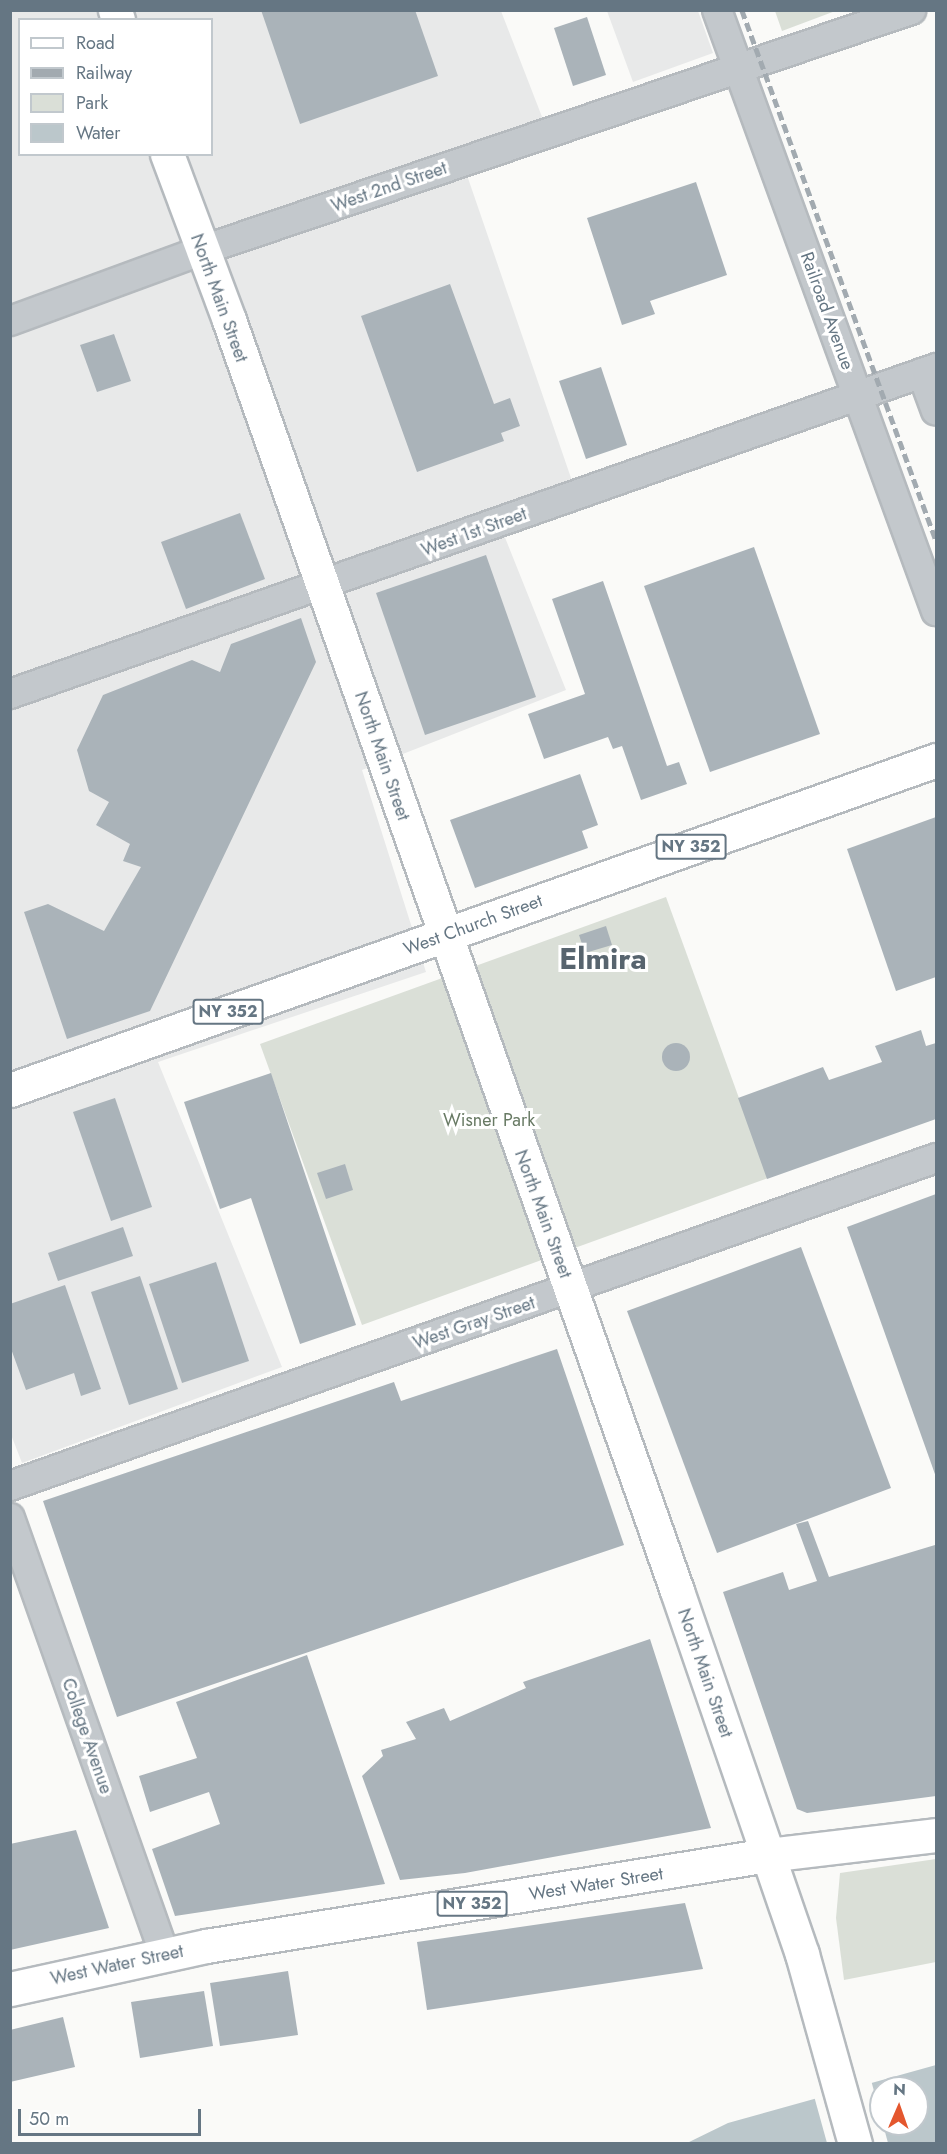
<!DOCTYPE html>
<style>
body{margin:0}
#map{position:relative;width:947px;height:2154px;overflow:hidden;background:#fafaf8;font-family:Jost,sans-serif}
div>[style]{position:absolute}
.built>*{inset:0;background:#e8e9e9}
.green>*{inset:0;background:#dadfd7}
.water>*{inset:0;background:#bbc7cb}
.pier>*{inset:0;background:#fafaf8}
.building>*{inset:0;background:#aab3b9}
.round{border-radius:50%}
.roads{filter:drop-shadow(2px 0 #b5babe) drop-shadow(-2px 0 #b5babe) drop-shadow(0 2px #b5babe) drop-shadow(0 -2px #b5babe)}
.minor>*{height:28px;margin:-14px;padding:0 14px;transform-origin:14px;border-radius:14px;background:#c3c8cc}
.major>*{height:33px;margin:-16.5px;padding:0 16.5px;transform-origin:16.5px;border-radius:16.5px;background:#fff}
.rail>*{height:4.5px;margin-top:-2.25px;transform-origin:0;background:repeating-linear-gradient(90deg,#a2aab0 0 9px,transparent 0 13.5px)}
span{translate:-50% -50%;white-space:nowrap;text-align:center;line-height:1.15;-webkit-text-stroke:6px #fff;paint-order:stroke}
.shield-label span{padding:2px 4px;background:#fff;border:2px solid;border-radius:4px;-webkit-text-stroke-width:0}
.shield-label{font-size:16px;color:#657683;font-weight:700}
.street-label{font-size:18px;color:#657683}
.park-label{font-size:18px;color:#687a64}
.town-label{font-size:30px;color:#57646e;font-weight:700}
.frame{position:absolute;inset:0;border:12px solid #657683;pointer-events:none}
.legend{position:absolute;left:18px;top:18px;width:195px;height:138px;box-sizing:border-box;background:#fff;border:2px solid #c1c8cd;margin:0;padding:8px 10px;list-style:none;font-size:18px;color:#657683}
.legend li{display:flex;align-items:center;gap:12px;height:30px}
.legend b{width:30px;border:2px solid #c1c8cd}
.north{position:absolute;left:869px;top:2076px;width:60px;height:60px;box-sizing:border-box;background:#fff;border:2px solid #c1c8cd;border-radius:50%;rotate:2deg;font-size:16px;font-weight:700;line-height:24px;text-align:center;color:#657683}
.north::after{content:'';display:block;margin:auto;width:21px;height:27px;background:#e4572e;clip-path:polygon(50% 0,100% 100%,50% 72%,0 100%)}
.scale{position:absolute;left:18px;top:2109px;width:183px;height:27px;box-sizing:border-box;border:3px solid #657683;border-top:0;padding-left:8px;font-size:18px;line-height:21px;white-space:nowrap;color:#657683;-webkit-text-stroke:4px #fff;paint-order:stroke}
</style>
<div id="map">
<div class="built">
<i style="clip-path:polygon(evenodd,10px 11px,501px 11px,544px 122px,458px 149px,582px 510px,504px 535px,566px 690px,362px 770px,426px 972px,158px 1062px,282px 1367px,22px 1463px,10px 1432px,10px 11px,20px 20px,212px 20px,212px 154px,20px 154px,20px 20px)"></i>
<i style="clip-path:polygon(607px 11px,698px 11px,713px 53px,633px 82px)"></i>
</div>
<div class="green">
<i style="clip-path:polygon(838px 10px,782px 31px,775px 11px,775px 10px)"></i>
<i style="clip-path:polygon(666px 897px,768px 1178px,362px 1325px,260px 1044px)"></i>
<i style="clip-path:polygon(936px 1859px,936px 1962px,844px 1980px,836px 1918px,840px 1873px)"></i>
</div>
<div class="water">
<i style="clip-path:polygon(evenodd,936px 2065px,936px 2143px,685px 2144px,728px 2123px,936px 2065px,881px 2088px,917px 2088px,917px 2124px,881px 2124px,881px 2088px)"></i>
</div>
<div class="pier">
<i style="clip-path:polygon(871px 2080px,888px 2143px,827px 2143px,814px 2096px)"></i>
</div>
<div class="building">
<i style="clip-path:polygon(261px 10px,415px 10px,438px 76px,300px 124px)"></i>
<i style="clip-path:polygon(587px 17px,606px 75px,573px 86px,554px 28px)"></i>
<i style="clip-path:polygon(696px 182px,727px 275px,650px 301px,655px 314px,622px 325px,587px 218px)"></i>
<i style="clip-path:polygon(450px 284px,494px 404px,510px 398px,520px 426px,501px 433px,504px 441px,417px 472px,361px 316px)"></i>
<i style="clip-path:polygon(114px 334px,131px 381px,97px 392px,80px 345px)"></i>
<i style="clip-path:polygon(601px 367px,627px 445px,586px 459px,559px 381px)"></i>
<i style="clip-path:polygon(240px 513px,265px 579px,186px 609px,161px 542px)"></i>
<i style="clip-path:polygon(754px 547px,820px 734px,710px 772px,644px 586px)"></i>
<i style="clip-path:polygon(486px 555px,536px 697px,425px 735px,376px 593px)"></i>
<i style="clip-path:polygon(603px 581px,667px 766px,679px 762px,687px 784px,641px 800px,622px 746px,613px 749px,608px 737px,544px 759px,528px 714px,585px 694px,552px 599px)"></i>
<i style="clip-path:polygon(301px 618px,316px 662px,150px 1011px,67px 1039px,24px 912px,48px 904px,104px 931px,141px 867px,123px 861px,130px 844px,96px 825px,109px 802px,89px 791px,77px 750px,103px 695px,192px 660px,220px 672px,231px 644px)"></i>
<i style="clip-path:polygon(580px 774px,598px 825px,582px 831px,588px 848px,475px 888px,450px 820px)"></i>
<i style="clip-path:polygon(936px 817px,936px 977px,896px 991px,847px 849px)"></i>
<i style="clip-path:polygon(606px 926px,612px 945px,585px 953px,579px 935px)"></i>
<i style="clip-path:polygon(921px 1030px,926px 1046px,936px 1043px,936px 1119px,767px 1179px,738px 1098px,823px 1067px,829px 1080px,882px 1062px,875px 1046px)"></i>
<i class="round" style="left:662px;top:1043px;width:28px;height:28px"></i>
<i style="clip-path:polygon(271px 1073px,356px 1325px,300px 1344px,251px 1198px,220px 1209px,184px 1102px)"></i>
<i style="clip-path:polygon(115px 1098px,152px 1207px,111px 1221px,73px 1112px)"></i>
<i style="clip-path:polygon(345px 1164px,353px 1190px,326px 1199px,317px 1173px)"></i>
<i style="clip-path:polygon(936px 1194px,936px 1477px,847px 1227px)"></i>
<i style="clip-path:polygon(123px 1227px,133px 1256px,58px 1281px,48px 1253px)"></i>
<i style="clip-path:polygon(801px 1247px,891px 1488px,717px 1553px,627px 1311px)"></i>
<i style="clip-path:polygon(216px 1262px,249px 1361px,182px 1383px,149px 1284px)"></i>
<i style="clip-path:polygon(140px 1276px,178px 1389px,129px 1405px,91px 1292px)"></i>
<i style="clip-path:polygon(65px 1285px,101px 1389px,81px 1396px,74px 1373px,26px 1390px,10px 1346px,10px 1304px)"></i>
<i style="clip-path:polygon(557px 1349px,624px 1545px,117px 1717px,43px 1501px,394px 1382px,401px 1401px)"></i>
<i style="clip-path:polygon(808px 1521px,829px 1577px,935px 1545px,936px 1796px,807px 1813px,797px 1809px,723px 1592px,783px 1572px,789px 1590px,817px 1581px,796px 1524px)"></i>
<i style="clip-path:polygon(650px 1639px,711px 1828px,465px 1873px,400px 1880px,362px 1776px,383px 1756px,381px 1750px,416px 1739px,406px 1722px,444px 1708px,450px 1721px,526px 1688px,523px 1682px)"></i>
<i style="clip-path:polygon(307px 1655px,385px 1884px,175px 1916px,152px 1849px,220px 1824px,209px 1792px,150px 1812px,139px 1776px,197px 1758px,176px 1702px)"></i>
<i style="clip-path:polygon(76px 1830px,109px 1928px,10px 1950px,10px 1844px)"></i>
<i style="clip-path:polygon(685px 1903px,703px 1969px,427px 2010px,417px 1942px)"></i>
<i style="clip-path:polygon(288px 1971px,298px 2035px,220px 2046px,210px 1983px)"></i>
<i style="clip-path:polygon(204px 1991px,213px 2046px,140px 2058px,131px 2002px)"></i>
<i style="clip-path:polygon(63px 2017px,75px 2067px,10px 2082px,10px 2030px)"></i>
</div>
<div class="roads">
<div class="minor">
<i style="left:717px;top:10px;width:640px;rotate:69.98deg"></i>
<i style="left:10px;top:321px;width:206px;rotate:-20.2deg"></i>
<i style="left:203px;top:250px;width:748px;rotate:-18.73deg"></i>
<i style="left:922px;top:373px;width:40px;rotate:69.8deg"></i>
<i style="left:10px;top:694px;width:982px;rotate:-19.39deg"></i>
<i style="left:10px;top:1486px;width:982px;rotate:-19.5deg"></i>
<i style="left:10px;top:1518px;width:462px;rotate:70.5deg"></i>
</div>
<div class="major">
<i style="left:115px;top:10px;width:10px;rotate:73deg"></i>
<i style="left:167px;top:154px;width:177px;rotate:69.5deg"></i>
<i style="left:229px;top:320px;width:1348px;rotate:70.58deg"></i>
<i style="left:677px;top:1591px;width:384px;rotate:71deg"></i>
<i style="left:802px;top:1954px;width:197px;rotate:74.4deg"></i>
<i style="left:10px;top:1090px;width:983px;rotate:-19.61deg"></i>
<i style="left:10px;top:1989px;width:201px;rotate:-12.4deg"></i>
<i style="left:206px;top:1946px;width:569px;rotate:-9.2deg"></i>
<i style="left:768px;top:1855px;width:169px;rotate:-6.8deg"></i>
</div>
</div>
<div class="rail">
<i style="left:742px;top:10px;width:564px;rotate:69.9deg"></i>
</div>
<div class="shield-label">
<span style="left:691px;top:847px">NY 352</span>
<span style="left:228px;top:1012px">NY 352</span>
<span style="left:472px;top:1904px">NY 352</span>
</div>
<div class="street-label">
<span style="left:389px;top:187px;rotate:-19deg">West 2nd Street</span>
<span style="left:219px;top:298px;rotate:70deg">North Main Street</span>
<span style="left:827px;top:311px;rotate:70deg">Railroad Avenue</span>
<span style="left:474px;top:532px;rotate:-20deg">West 1st Street</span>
<span style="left:382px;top:756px;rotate:71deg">North Main Street</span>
<span style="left:473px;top:925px;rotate:-20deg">West Church Street</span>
<span style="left:543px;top:1214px;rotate:70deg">North Main Street</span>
<span style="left:474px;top:1323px;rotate:-19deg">West Gray Street</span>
<span style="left:705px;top:1673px;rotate:71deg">North Main Street</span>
<span style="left:87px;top:1736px;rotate:71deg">College Avenue</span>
<span style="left:596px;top:1884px;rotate:-9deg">West Water Street</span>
<span style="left:117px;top:1965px;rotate:-12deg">West Water Street</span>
</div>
<div class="park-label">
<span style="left:489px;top:1120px">Wisner Park</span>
</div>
<div class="town-label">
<span style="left:603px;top:959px">Elmira</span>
</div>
<div class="frame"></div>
<ul class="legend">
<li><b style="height:8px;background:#fff"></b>Road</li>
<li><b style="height:8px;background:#a2aab0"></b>Railway</li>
<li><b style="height:16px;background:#dadfd7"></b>Park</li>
<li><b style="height:16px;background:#bbc7cb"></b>Water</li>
</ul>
<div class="north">N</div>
<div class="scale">50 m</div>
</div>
